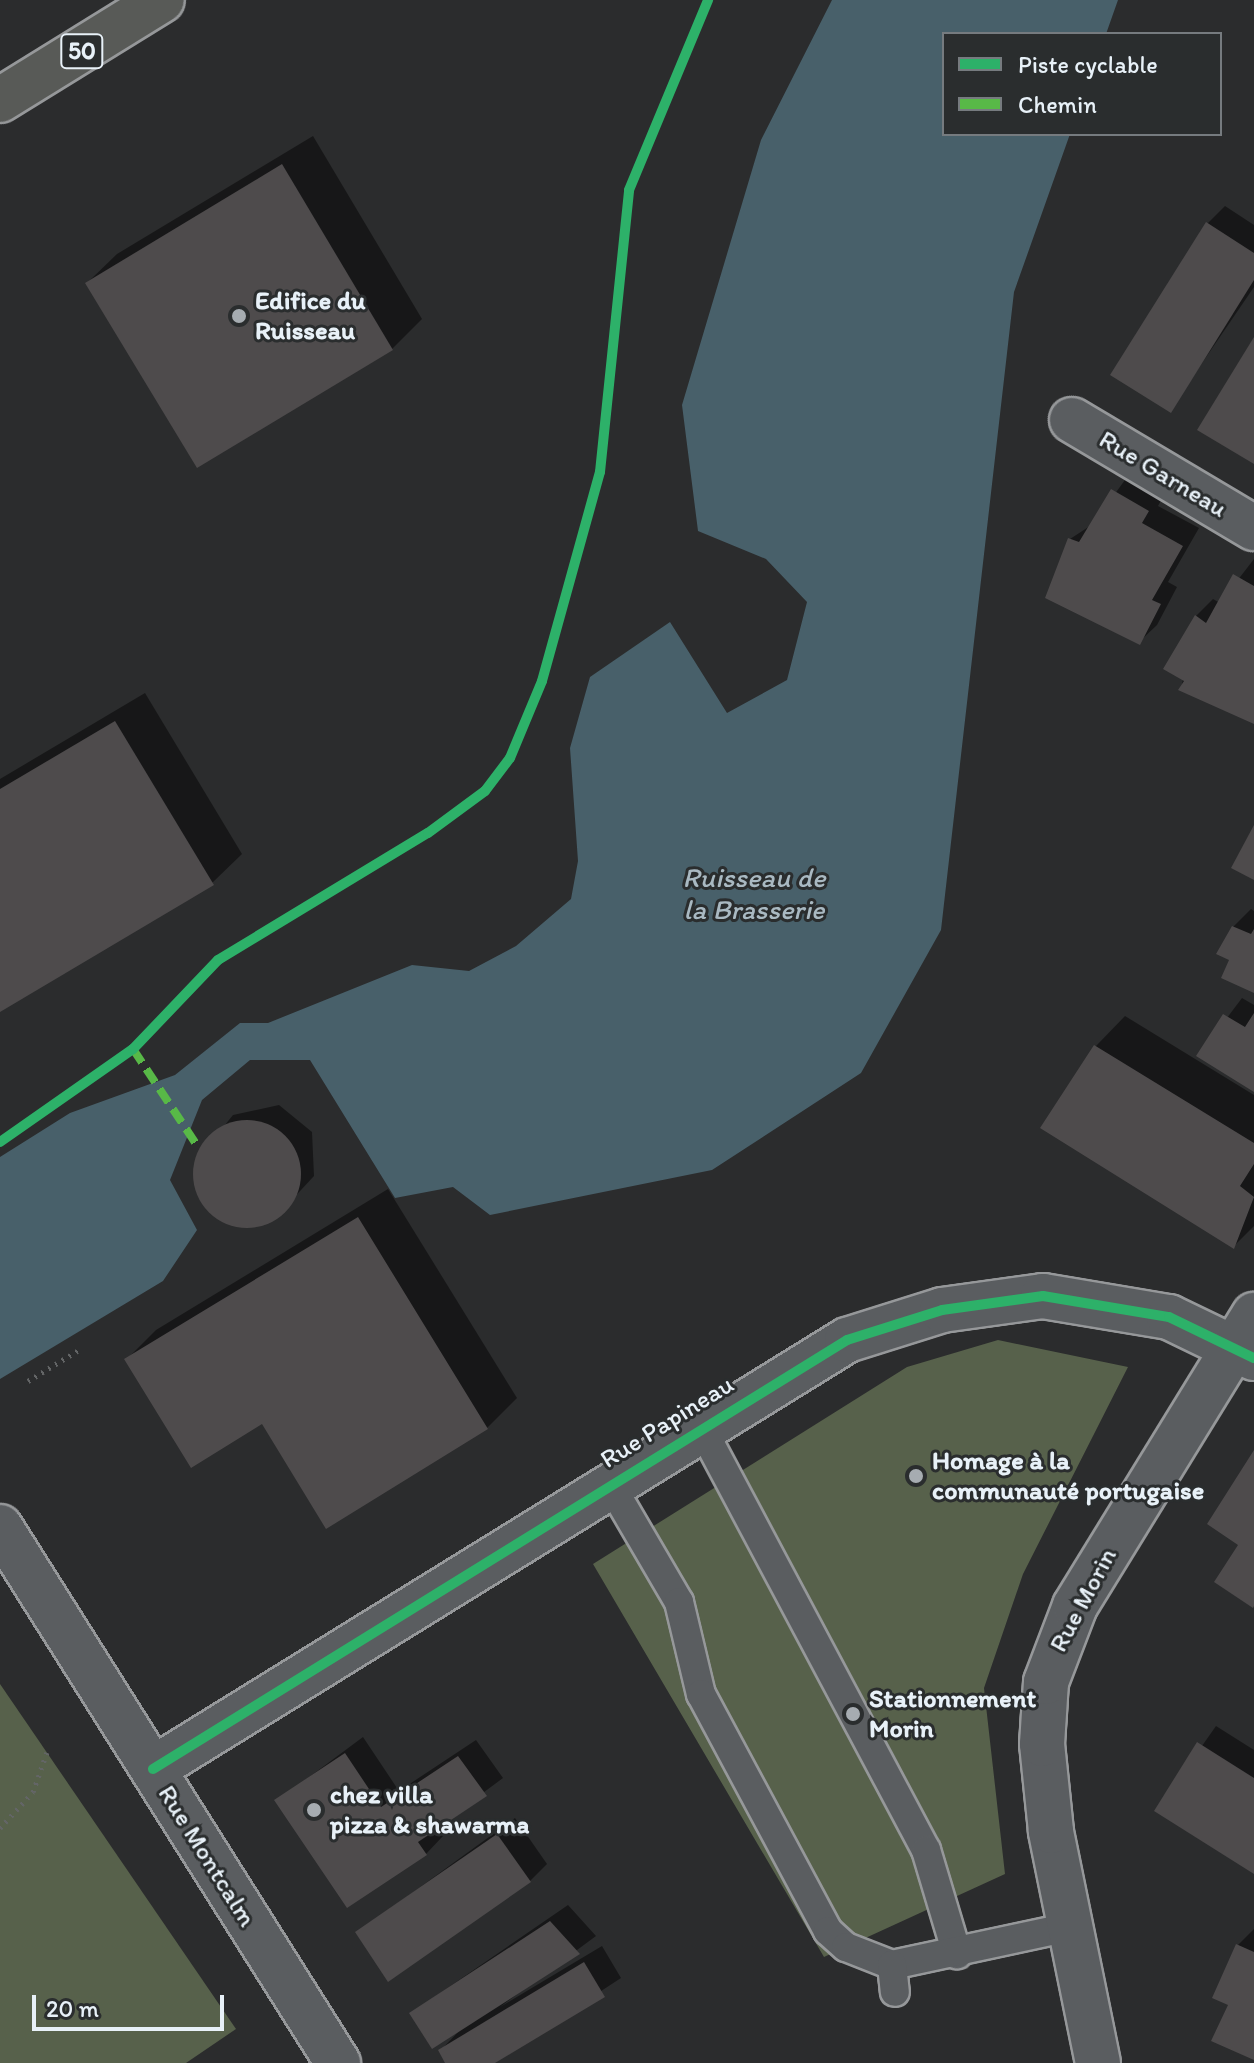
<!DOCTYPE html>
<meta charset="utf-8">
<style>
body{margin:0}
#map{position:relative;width:1254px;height:2063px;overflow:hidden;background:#2b2c2d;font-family:Itim,sans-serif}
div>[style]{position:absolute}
.green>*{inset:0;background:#57614b}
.water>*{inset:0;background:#48606a}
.shadow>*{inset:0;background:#0007}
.building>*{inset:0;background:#4e4b4c}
.round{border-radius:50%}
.path>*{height:5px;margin-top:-2.5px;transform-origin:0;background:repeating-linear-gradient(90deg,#636566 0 2px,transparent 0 8px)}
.roads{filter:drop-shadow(2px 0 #96989a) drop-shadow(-2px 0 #96989a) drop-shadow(0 2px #96989a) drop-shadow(0 -2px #96989a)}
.service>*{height:28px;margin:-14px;padding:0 14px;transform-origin:14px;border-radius:14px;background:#5a5d60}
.minor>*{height:44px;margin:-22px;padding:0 22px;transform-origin:22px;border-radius:22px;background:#5a5d60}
.secondary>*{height:44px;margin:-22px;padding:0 22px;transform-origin:22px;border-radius:22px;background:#5a5d60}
.motorway>*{height:44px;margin:-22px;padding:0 22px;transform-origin:22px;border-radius:22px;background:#585a57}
.quiet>*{height:8px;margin-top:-4px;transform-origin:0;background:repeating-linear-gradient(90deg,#58b947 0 16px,transparent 0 24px)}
.cycleway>*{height:10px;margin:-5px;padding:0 5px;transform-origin:5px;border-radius:5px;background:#2db169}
.dots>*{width:22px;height:22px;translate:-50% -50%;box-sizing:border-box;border:4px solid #2a2d2e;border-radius:50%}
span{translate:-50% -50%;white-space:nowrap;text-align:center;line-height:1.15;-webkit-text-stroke:6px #2a2d2e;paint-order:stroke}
.shield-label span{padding:2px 6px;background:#2a2d2e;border:2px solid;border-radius:6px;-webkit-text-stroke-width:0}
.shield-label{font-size:24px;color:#e8f1f8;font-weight:700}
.poi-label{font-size:26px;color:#e8f1f8;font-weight:700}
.left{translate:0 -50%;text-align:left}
.street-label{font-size:26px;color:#e8f1f8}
.water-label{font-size:28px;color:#a9b9c2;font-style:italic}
.legend{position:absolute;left:942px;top:32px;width:280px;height:104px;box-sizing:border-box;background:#2a2d2e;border:2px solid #767b7f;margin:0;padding:10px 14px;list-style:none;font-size:24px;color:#e8f1f8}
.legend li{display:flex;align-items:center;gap:16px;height:40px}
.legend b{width:40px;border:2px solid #767b7f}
.scale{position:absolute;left:32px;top:1995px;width:192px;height:36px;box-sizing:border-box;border:4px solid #e8f1f8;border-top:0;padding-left:10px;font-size:24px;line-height:28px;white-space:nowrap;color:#e8f1f8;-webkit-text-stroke:6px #2a2d2e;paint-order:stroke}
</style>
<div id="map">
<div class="green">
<i style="clip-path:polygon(998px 1340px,1128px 1367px,1023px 1574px,984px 1688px,1005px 1874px,824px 1957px,593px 1564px,907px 1367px)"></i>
<i style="clip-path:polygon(0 1684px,236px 2029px,186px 2063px,0 2063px)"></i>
</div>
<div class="water">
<i style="clip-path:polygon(832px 0,1118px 0,1106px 34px,944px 34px,944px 134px,1070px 134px,1014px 292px,941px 930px,861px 1073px,712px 1170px,490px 1215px,453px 1187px,395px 1198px,310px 1060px,250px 1060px,202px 1100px,170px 1180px,197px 1230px,163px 1281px,0 1379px,0 1157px,70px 1113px,175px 1075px,240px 1023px,268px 1023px,412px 965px,469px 971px,516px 946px,571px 899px,578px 861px,570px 748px,590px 677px,670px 622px,727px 713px,787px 680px,807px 602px,766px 559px,698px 531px,682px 405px,761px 140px)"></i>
</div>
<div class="shadow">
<i style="clip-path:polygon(313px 136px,422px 319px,392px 349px,87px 283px,117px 254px)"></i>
<i style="clip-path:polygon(1225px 206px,1254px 225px,1254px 287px,1170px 410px,1207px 224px)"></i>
<i style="clip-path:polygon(1130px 473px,1165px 493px,1158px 506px,1199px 528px,1168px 582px,1177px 587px,1157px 625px,1139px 642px,1070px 539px,1093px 524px)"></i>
<i style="clip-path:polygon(1254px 559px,1254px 722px,1181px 689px,1196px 616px,1213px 599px,1220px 603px)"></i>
<i style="clip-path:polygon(145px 693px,242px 854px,212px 883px,0 1010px,0 779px)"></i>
<i style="clip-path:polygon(1251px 909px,1254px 911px,1254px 991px,1231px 959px,1233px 927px)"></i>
<i style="clip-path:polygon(1242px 998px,1254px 1005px,1254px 1090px,1199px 1055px)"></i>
<i style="clip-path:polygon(1125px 1016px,1254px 1095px,1254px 1226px,1233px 1247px,1043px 1128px,1096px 1046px)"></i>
<i style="clip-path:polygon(279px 1105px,312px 1132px,314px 1176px,274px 1219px,231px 1224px,198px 1194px,195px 1162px,233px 1115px)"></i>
<i style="clip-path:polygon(388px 1189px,517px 1398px,487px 1428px,262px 1421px,126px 1360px,156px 1330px)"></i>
<i style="clip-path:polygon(1216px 1726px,1254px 1750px,1254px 1872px,1157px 1810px)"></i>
<i style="clip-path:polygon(363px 1737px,399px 1791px,476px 1740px,503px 1778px,437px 1827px,443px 1836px,426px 1854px,277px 1801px)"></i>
<i style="clip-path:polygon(515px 1818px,547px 1864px,530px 1881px,357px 1933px)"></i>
<i style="clip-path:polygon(568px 1905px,596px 1936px,500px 2007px,602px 1946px,621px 1978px,491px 2063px,447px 2063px,440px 2051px,459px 2031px,411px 2013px)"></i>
<i style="clip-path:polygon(1254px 1929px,1254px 2057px,1238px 1945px)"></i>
</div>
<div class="building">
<i style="clip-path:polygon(282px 164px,393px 350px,197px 468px,85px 283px)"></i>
<i style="clip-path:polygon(1206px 222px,1254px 253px,1254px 280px,1171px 413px,1110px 375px)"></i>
<i style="clip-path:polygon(1254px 337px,1254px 464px,1197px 430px)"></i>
<i style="clip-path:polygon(1111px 489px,1149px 511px,1142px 523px,1183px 546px,1152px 600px,1161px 604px,1140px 645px,1045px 598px,1068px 538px,1079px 542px)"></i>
<i style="clip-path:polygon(1233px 574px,1254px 586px,1254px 724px,1178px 690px,1184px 681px,1163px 669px,1195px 615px,1206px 623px)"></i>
<i style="clip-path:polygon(115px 721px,214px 885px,0 1012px,0 789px)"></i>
<i style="clip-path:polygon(1254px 825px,1254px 880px,1231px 868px)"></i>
<i style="clip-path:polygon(1232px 926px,1251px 934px,1254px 929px,1254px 993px,1221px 978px,1229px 960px,1216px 954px)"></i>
<i style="clip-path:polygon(1254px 1013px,1254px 1092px,1196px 1056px,1223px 1014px,1245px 1027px)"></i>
<i style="clip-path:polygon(1094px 1045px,1254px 1143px,1254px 1164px,1240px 1186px,1254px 1197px,1234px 1249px,1040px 1128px)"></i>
<i class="round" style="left:193px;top:1120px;width:108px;height:108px"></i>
<i style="clip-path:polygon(358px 1217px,488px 1429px,326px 1529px,262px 1424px,191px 1468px,124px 1359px)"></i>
<i style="clip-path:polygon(1254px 1450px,1254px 1606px,1253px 1608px,1214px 1582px,1238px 1545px,1207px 1524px)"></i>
<i style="clip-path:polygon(1197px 1742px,1254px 1778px,1254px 1874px,1154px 1811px)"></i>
<i style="clip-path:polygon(345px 1753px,381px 1807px,458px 1756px,487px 1796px,418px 1842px,427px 1855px,347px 1908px,274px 1800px)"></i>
<i style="clip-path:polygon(497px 1834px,531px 1882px,388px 1982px,355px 1932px)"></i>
<i style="clip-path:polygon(550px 1921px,580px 1954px,432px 2049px,409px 2013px)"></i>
<i style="clip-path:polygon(1236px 1944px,1254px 1952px,1254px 2060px,1211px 2041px,1228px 2005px,1212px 1998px)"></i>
<i style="clip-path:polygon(584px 1962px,605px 1997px,495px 2063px,445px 2063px,438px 2050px)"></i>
</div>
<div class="path">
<i style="left:28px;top:1381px;width:63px;rotate:-31.4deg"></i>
<i style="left:0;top:1828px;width:49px;rotate:-47.5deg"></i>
<i style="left:33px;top:1792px;width:42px;rotate:-70.7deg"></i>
</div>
<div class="roads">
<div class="service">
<i style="left:701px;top:1427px;width:479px;rotate:62deg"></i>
<i style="left:926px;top:1850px;width:109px;rotate:73.4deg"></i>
<i style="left:610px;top:1484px;width:137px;rotate:59.7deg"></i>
<i style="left:679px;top:1602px;width:95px;rotate:76.6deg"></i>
<i style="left:701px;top:1694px;width:269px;rotate:61.8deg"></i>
<i style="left:828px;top:1931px;width:24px;rotate:42deg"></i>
<i style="left:846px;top:1947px;width:49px;rotate:21.4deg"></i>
<i style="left:892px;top:1965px;width:182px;rotate:-12.1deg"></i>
<i style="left:892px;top:1965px;width:27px;rotate:84deg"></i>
</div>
<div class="minor">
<i style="left:1072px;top:420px;width:212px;rotate:30.7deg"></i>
<i style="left:153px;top:1769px;width:816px;rotate:-31.72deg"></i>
<i style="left:847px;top:1340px;width:100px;rotate:-17.5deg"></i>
<i style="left:942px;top:1310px;width:102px;rotate:-7.9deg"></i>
<i style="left:1043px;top:1296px;width:128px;rotate:9.5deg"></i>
<i style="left:1169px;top:1317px;width:94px;rotate:25.8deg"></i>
<i style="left:1098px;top:2063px;width:237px;rotate:-101.5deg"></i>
<i style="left:1051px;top:1831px;width:87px;rotate:-95.9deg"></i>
<i style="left:1042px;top:1744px;width:62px;rotate:-86.3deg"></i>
<i style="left:1046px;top:1682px;width:81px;rotate:-69.1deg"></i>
<i style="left:1075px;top:1606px;width:342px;rotate:-58.4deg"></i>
</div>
<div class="secondary">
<i style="left:0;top:1527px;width:634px;rotate:57.76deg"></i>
</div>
<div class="motorway">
<i style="left:0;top:100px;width:190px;rotate:-31.7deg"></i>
</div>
</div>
<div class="quiet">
<i style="left:133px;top:1049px;width:114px;rotate:56.4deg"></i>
</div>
<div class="cycleway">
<i style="left:0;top:1142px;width:162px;rotate:-35deg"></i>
<i style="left:133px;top:1049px;width:123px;rotate:-46.3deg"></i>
<i style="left:218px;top:960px;width:245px;rotate:-31.2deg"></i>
<i style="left:428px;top:833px;width:71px;rotate:-36.4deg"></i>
<i style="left:485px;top:791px;width:41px;rotate:-52.9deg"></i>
<i style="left:510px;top:758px;width:83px;rotate:-67.4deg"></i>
<i style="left:542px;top:681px;width:217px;rotate:-74.5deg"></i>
<i style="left:600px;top:472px;width:283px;rotate:-84.1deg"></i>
<i style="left:629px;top:190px;width:206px;rotate:-67.4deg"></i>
<i style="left:153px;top:1769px;width:816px;rotate:-31.72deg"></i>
<i style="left:847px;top:1340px;width:100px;rotate:-17.5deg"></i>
<i style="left:942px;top:1310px;width:102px;rotate:-7.9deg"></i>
<i style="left:1043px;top:1296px;width:128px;rotate:9.5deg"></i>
<i style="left:1169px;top:1317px;width:94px;rotate:25.8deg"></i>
</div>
<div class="dots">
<i style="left:239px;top:316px;background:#a6acb1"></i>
<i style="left:916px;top:1476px;background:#a6acb1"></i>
<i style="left:853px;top:1714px;background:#a6acb1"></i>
<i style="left:314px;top:1810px;background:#a6acb1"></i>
</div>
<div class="shield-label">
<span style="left:82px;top:51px">50</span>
</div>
<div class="poi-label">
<span class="left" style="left:255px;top:316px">Edifice du<br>Ruisseau</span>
<span class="left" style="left:932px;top:1476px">Homage à la<br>communauté portugaise</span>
<span class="left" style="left:869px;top:1714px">Stationnement<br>Morin</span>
<span class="left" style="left:330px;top:1810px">chez villa<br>pizza &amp; shawarma</span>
</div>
<div class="street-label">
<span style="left:1163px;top:474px;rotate:31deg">Rue Garneau</span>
<span style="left:667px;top:1422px;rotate:-32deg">Rue Papineau</span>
<span style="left:1083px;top:1600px;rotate:-62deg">Rue Morin</span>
<span style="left:207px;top:1856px;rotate:58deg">Rue Montcalm</span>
</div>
<div class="water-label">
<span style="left:754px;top:893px">Ruisseau de<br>la Brasserie</span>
</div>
<ul class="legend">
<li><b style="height:10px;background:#2db169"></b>Piste cyclable</li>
<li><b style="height:10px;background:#58b947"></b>Chemin</li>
</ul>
<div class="scale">20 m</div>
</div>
